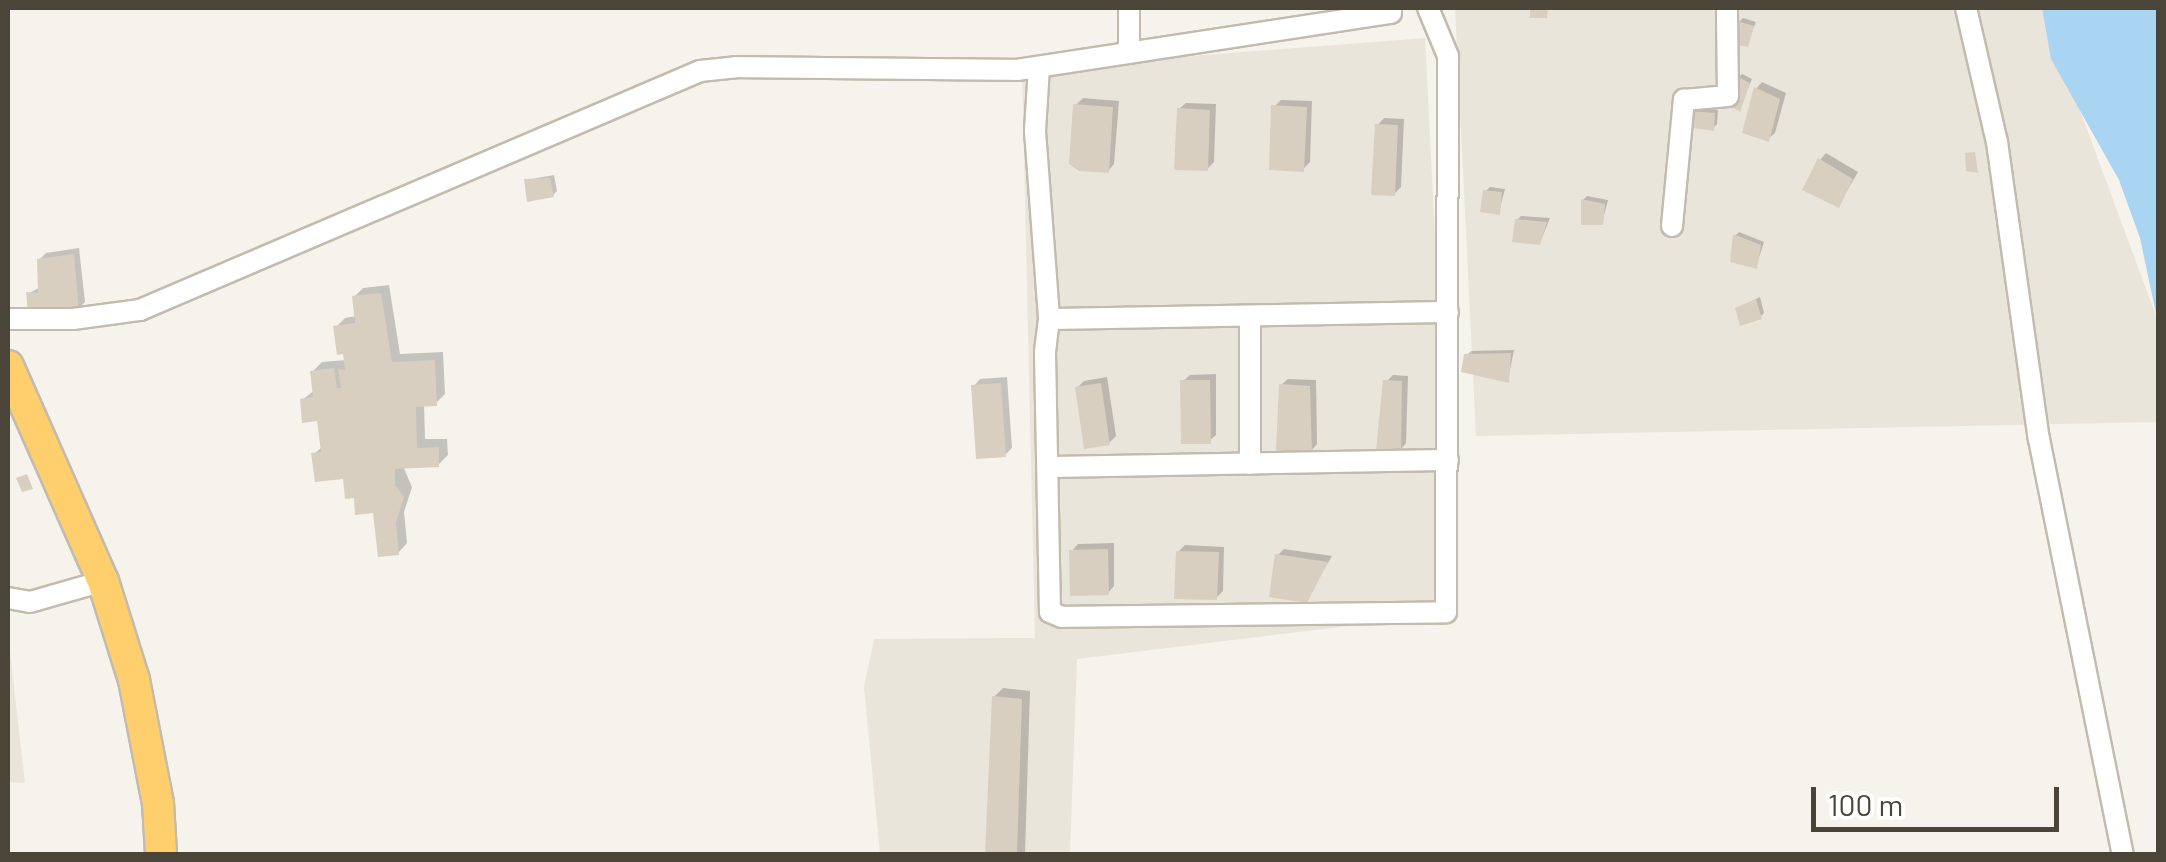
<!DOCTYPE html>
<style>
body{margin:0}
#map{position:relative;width:2166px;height:862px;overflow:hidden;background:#f6f3ec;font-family:Barlow,sans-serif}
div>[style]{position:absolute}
.residential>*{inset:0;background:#eae5da}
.water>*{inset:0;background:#a9d4f2}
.shadow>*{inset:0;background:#0003}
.building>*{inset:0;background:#d8cfc1}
.roads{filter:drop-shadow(2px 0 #c2bbae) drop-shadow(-2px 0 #c2bbae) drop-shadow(0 2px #c2bbae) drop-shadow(0 -2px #c2bbae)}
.minor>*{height:20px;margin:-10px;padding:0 10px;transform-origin:10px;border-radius:10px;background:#fff}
.highway>*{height:30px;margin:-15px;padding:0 15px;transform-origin:15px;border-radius:15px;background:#ffcf6e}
span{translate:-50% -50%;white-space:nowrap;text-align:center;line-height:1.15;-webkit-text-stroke:8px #fff;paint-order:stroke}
.frame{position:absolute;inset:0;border:10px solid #4b4439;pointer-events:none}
.scale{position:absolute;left:1811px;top:787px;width:248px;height:45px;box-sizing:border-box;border:5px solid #4b4439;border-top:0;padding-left:12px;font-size:30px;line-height:35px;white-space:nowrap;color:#4b4439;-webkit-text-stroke:8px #fff;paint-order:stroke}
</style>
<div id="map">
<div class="residential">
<i style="clip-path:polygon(1455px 8px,2042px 8px,2158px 321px,2158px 422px,1476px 436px)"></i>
<i style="clip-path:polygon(1425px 38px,1454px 613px,1077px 659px,1070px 854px,880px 854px,864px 687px,874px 639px,1035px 638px,1022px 69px)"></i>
<i style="clip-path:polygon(8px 634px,25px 783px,8px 782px)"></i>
</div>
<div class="water">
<i style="clip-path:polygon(2042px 8px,2158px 8px,2158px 323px,2140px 238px,2119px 180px,2051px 59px)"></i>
</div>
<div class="shadow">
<i style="clip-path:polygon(1743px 18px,1756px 22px,1747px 44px,1739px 22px)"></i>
<i style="clip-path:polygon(1742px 74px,1752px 79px,1739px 109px,1738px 78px)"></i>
<i style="clip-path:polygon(1762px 82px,1786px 93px,1775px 133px,1768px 139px,1756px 89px)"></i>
<i style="clip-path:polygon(1083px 98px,1119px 101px,1114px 164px,1108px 171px,1076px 105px)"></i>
<i style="clip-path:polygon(1281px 100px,1312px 101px,1310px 162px,1303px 169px,1274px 107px)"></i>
<i style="clip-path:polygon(1186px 103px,1216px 104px,1214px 162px,1207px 169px,1179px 109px)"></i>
<i style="clip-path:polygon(1695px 108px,1718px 110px,1717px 124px,1713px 128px,1691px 112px)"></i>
<i style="clip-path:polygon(1384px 118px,1404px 119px,1401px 187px,1394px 194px,1378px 125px)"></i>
<i style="clip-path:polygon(1826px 153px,1858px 172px,1839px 205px,1820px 160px)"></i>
<i style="clip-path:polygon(554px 175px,557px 191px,553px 195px,526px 180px)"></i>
<i style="clip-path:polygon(1490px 187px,1505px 189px,1499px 212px,1486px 191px)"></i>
<i style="clip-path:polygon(1587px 196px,1608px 200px,1602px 223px,1583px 200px)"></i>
<i style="clip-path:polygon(1521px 216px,1550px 218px,1540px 243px,1517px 220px)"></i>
<i style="clip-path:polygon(1739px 232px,1764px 242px,1756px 267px,1735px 236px)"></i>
<i style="clip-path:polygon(79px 248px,85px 302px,78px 309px,29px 293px,41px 287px,39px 260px,46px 253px)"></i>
<i style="clip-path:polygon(389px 285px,400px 354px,443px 352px,445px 394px,436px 403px,424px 404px,425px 439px,447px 439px,448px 455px,438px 465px,403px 466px,412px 487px,404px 512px,407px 543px,398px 553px,375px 510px,356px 495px,345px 476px,314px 454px,323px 446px,319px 419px,302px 400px,315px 390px,313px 371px,322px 362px,347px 360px,336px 327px,345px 318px,356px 316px,354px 297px,363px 288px)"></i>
<i style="clip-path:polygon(1760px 297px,1764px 313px,1760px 317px,1738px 308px)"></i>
<i style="clip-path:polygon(1514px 350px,1508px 380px,1467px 355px,1471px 351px)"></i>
<i style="clip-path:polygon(1216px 374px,1216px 435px,1209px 441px,1183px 381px,1190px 375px)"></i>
<i style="clip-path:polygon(1393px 375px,1408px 376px,1406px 443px,1400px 450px,1386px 382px)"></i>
<i style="clip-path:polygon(1007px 377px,1012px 448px,1005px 455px,974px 386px,980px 379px)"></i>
<i style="clip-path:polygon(1107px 377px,1116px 436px,1109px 443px,1077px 388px,1084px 381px)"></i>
<i style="clip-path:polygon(1288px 379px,1316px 380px,1317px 444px,1311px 451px,1281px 385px)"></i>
<i style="clip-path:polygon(1114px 543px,1114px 586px,1108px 593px,1072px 551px,1078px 544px)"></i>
<i style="clip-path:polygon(1185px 545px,1224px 547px,1223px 591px,1216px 598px,1178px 552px)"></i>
<i style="clip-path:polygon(1284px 549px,1332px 556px,1306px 600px,1277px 556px)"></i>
<i style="clip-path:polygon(1003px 688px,1030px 691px,1025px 854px,988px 854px,994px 697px)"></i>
</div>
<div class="building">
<i style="clip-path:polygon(1530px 8px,1548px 8px,1547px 18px,1530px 18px)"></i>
<i style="clip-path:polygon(1737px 21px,1754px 26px,1748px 47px,1732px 44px)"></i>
<i style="clip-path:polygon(1736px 76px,1750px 83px,1740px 112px,1727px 104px)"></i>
<i style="clip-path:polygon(1754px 87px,1780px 99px,1769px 142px,1742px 133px)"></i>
<i style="clip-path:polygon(1073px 104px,1113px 107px,1109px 173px,1079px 171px,1069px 164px)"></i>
<i style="clip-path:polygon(1271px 105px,1307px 107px,1304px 172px,1269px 170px)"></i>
<i style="clip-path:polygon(1177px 108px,1210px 110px,1208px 171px,1174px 170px)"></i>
<i style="clip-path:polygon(1689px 111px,1715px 113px,1714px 131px,1687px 127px)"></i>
<i style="clip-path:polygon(1375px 124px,1398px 125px,1395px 196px,1371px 195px)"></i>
<i style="clip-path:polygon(1975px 152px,1978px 173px,1966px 171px,1965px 153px)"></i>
<i style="clip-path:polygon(1818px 158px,1853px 179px,1839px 208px,1802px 190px)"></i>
<i style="clip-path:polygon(550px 178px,554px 197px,527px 202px,524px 179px)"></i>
<i style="clip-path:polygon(1483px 190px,1502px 192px,1500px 215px,1480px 212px)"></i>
<i style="clip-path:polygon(1581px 199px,1605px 204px,1603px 225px,1581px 225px)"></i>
<i style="clip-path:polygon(1515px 219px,1547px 222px,1540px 245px,1512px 242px)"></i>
<i style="clip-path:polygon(1733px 234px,1761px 245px,1757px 269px,1730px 262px)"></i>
<i style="clip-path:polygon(74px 254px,79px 312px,28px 312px,26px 292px,38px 293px,37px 259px)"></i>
<i style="clip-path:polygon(381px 293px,392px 362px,435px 360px,437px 406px,416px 407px,417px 448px,439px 447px,439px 467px,395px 469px,395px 485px,404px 497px,396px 523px,399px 555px,378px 557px,373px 513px,355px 515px,354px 498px,345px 499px,343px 479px,315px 482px,311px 453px,321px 452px,317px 421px,302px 423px,300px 399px,313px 397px,310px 371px,334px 368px,337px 388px,341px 388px,338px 369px,345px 370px,343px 354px,337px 355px,333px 326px,355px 323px,352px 296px)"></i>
<i style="clip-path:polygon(1756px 299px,1762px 319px,1740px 326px,1735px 308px)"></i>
<i style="clip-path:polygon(1511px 353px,1509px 383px,1461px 372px,1464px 354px)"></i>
<i style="clip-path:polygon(1180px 380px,1210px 380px,1211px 444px,1181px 444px)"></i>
<i style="clip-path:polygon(1383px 380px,1402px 381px,1401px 452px,1376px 450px)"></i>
<i style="clip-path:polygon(1001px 383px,1006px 457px,976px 459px,971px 385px)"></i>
<i style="clip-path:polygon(1101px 383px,1110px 445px,1084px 449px,1075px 387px)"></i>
<i style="clip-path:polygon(1279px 384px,1310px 386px,1312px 454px,1276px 452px)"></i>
<i style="clip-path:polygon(27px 474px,33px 489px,22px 492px,16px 478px)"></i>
<i style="clip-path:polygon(1108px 549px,1109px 595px,1070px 596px,1069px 550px)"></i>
<i style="clip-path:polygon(1176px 551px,1219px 552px,1217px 600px,1174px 599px)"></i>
<i style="clip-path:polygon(1275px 554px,1328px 562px,1307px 603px,1269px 597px)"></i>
<i style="clip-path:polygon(992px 696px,1022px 699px,1017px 854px,985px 854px)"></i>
</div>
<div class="roads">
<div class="minor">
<i style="left:1966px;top:8px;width:138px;rotate:77deg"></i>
<i style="left:1997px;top:142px;width:300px;rotate:82deg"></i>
<i style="left:2039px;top:439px;width:423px;rotate:78.6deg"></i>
<i style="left:1129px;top:53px;width:45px;rotate:-90deg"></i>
<i style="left:1039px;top:67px;width:64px;rotate:93.6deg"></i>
<i style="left:1035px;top:131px;width:189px;rotate:85.7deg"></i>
<i style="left:1049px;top:319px;width:34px;rotate:97deg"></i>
<i style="left:1045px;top:353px;width:259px;rotate:88.9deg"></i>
<i style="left:1050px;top:612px;width:13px;rotate:23deg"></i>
<i style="left:1062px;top:617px;width:384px;rotate:-0.7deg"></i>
<i style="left:1446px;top:612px;width:556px;rotate:-89.79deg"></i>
<i style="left:1448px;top:56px;width:52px;rotate:-112.6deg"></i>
<i style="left:1672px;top:226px;width:127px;rotate:-84.6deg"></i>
<i style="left:1684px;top:100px;width:44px;rotate:-5.2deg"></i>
<i style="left:1728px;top:96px;width:88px;rotate:-90.7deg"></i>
<i style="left:8px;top:319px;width:65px"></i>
<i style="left:73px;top:319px;width:68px;rotate:-7.7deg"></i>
<i style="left:140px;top:310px;width:609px;rotate:-23.11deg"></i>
<i style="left:700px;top:71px;width:36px;rotate:-6deg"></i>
<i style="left:736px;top:67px;width:281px;rotate:0.6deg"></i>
<i style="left:1017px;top:70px;width:378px;rotate:-8.7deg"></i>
<i style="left:1391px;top:13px;width:5px;rotate:-90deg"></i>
<i style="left:1049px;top:319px;width:399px;rotate:-1deg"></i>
<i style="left:1250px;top:319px;width:145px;rotate:90deg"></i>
<i style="left:1048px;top:467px;width:400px;rotate:-1deg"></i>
<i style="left:8px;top:598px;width:22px;rotate:10deg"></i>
<i style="left:30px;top:602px;width:76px;rotate:-16deg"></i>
</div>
<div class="highway">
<i style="left:8px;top:366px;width:235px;rotate:66.2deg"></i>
<i style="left:103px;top:581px;width:104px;rotate:72.6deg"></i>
<i style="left:134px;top:680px;width:125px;rotate:79deg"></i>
<i style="left:158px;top:803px;width:51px;rotate:86.6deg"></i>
</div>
</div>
<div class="frame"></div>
<div class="scale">100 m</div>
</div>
